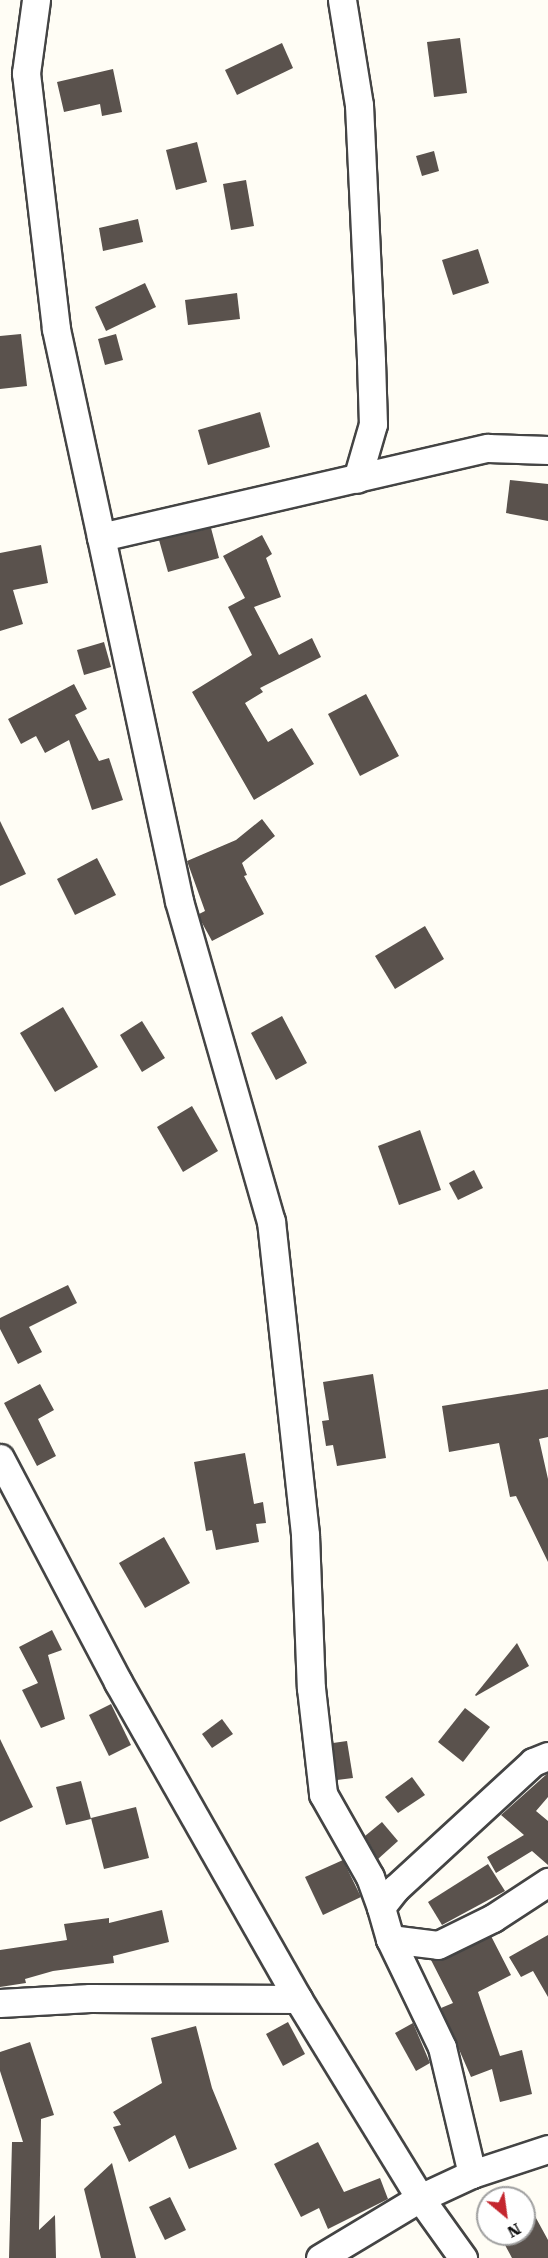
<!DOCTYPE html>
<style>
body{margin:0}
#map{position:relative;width:548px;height:2258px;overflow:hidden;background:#fffdf5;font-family:"Roboto Serif",serif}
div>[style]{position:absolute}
.building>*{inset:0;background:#5a524d}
.roads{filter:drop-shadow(2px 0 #444) drop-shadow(-2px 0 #444) drop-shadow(0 2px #444) drop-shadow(0 -2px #444)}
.minor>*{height:27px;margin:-13.5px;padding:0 13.5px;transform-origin:13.5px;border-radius:13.5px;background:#fff}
span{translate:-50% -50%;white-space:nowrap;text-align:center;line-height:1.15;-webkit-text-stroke:6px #fff;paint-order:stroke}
.north{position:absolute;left:476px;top:2186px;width:60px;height:60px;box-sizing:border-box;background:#fff;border:2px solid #a0a0a0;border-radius:50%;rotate:151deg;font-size:16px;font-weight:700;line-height:24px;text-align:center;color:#111}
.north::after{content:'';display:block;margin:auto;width:21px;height:27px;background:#c4262e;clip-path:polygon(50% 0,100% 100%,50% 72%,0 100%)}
</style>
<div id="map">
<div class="building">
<i style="clip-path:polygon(460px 38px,467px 93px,434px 97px,427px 42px)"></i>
<i style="clip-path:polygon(282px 43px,293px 68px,237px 95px,225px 70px)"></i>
<i style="clip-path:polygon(113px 69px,122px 112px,102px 116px,100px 104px,64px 112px,57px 82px)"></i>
<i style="clip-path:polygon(197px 142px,207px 182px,176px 190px,166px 150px)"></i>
<i style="clip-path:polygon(434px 151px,439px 171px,422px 176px,416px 156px)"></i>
<i style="clip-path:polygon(246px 180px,254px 226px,231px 230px,223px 184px)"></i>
<i style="clip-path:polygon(138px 219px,143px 242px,103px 251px,99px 228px)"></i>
<i style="clip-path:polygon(478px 249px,489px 283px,453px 295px,442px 260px)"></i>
<i style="clip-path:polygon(145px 283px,156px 307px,106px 331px,95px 307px)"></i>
<i style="clip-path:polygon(237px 293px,240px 319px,188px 325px,185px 300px)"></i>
<i style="clip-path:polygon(21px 334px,27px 386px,0 389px,0 336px)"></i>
<i style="clip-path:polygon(116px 334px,123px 360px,105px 365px,98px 339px)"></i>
<i style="clip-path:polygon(260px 412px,270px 447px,208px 465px,198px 430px)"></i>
<i style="clip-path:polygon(510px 480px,548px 484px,548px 521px,506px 513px)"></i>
<i style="clip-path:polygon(211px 528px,219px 558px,168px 572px,159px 540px)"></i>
<i style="clip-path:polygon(262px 535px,272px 554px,266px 558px,281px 597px,254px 607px,279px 655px,312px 638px,321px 657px,260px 688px,263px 692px,245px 703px,268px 742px,292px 728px,314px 764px,254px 800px,192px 692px,252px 655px,228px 607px,245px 598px,223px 556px)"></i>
<i style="clip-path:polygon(41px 545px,48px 583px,13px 590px,23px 624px,0 631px,0 553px)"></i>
<i style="clip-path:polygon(104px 642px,111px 667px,84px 675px,77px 650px)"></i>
<i style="clip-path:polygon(74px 684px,87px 709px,75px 715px,99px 761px,109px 758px,123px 800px,92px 810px,69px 740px,45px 753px,36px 736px,21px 744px,8px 719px)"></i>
<i style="clip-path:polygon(366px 694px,399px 756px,360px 776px,328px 714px)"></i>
<i style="clip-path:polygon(262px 819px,275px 836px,242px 863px,247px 875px,244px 876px,264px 914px,212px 941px,201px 921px,199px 914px,205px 911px,187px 861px,236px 840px)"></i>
<i style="clip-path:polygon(0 821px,26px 874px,0 886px)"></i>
<i style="clip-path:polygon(97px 858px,116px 895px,75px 915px,57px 879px)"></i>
<i style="clip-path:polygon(425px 926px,444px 959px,395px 989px,375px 956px)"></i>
<i style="clip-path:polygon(63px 1007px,98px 1067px,55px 1092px,20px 1033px)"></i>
<i style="clip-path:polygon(282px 1016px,307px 1063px,276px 1080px,251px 1033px)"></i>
<i style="clip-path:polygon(142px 1021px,165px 1058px,142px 1072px,120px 1035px)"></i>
<i style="clip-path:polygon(192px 1106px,218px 1151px,183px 1172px,157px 1127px)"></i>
<i style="clip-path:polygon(420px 1130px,441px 1190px,399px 1205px,378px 1146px)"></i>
<i style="clip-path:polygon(474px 1170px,483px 1188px,458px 1200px,449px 1183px)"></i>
<i style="clip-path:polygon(68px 1285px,77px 1303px,29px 1327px,42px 1352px,18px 1364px,0 1329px,0 1318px)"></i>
<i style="clip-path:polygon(373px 1374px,386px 1458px,337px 1466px,333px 1445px,326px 1446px,322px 1421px,329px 1420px,323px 1382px)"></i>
<i style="clip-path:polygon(40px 1384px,54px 1410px,38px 1419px,56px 1456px,37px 1466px,4px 1403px)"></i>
<i style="clip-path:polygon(548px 1389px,548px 1437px,539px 1439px,548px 1479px,548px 1562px,516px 1496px,510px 1497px,499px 1443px,449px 1452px,442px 1406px)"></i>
<i style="clip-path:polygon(245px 1453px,254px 1504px,263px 1502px,266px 1523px,256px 1524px,259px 1542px,216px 1550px,212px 1530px,206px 1531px,194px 1462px)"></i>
<i style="clip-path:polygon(164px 1537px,190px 1583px,145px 1608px,119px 1563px)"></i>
<i style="clip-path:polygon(52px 1630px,62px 1650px,48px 1655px,65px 1719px,41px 1728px,22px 1690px,38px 1683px,19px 1647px)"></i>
<i style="clip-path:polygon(517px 1643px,529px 1666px,476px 1696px,475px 1695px)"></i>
<i style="clip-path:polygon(111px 1704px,131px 1745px,109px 1756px,89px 1715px)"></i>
<i style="clip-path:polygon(465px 1708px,490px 1727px,463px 1762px,438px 1742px)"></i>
<i style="clip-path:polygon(222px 1719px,233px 1734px,212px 1748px,202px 1734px)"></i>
<i style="clip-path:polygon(0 1739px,33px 1807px,0 1822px)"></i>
<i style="clip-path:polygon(347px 1741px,353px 1778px,337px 1780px,333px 1743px)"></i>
<i style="clip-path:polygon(548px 1773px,548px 1797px,536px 1811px,548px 1821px,548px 1865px,532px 1851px,496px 1873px,487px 1857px,524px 1835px,501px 1815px)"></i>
<i style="clip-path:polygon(412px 1777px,425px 1795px,398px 1813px,385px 1797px)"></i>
<i style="clip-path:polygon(81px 1781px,91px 1819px,66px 1825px,56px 1787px)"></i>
<i style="clip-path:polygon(136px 1807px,149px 1858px,104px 1869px,91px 1818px)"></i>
<i style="clip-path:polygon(382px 1822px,398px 1841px,378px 1859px,365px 1836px)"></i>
<i style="clip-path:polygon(343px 1860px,361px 1897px,323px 1915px,305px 1877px)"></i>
<i style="clip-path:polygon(488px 1864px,505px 1891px,442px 1925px,428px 1902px)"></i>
<i style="clip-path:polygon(162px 1910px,169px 1942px,113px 1956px,114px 1963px,53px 1971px,25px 1979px,26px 1983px,0 1987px,0 1950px,67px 1940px,64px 1924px,109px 1918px,109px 1923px)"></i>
<i style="clip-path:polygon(548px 1935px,548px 1997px,533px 1971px,521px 1977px,509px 1957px)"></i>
<i style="clip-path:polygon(491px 1936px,511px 1975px,478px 1992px,500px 2056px,522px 2050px,532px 2094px,500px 2102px,492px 2069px,471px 2077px,441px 2008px,453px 2003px,431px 1960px,445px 1959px)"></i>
<i style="clip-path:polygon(288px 2022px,305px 2054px,283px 2066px,266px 2034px)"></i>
<i style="clip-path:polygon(413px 2023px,430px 2063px,416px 2071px,395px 2033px)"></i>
<i style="clip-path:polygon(196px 2026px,212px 2088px,237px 2149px,189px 2169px,175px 2135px,129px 2162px,113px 2127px,121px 2125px,113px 2112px,162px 2083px,151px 2038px)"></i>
<i style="clip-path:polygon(30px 2042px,54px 2115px,41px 2119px,39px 2230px,55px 2215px,56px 2258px,9px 2258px,12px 2142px,23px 2142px,0 2071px,0 2052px)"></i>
<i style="clip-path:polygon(318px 2142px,344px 2192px,380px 2178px,388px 2199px,328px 2229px,319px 2208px,301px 2217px,274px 2164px)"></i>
<i style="clip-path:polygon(112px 2163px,136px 2258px,101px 2258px,84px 2189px)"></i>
<i style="clip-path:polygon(524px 2196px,548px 2240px,548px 2258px,512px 2258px,499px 2234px,524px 2234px)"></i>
<i style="clip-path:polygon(170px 2197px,186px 2230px,165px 2240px,149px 2207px)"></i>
</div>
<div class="roads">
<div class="minor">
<i style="left:36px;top:0;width:74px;rotate:97.8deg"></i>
<i style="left:26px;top:73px;width:258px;rotate:83.3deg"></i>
<i style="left:56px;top:329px;width:213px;rotate:77.8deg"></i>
<i style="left:101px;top:537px;width:397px;rotate:-13deg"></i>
<i style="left:488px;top:448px;width:60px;rotate:1.9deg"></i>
<i style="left:342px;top:0;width:106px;rotate:80.8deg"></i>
<i style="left:359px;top:105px;width:256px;rotate:87.3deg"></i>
<i style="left:371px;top:361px;width:63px;rotate:88.2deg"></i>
<i style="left:373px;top:424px;width:57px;rotate:106.2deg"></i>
<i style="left:101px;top:537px;width:372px;rotate:77.9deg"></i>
<i style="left:179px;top:901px;width:333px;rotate:74deg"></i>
<i style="left:271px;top:1221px;width:316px;rotate:83.8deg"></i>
<i style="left:305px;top:1535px;width:153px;rotate:87.8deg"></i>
<i style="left:311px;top:1688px;width:107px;rotate:83.5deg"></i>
<i style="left:323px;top:1794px;width:95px;rotate:60.5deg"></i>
<i style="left:370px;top:1877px;width:32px;rotate:70deg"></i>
<i style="left:0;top:1458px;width:253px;rotate:62.2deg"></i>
<i style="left:118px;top:1682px;width:365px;rotate:60.4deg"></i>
<i style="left:298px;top:1999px;width:233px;rotate:58.5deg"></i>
<i style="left:420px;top:2198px;width:74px;rotate:54.4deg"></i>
<i style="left:390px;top:1939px;width:48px;rotate:7.1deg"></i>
<i style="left:438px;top:1945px;width:61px;rotate:-26.1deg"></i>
<i style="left:493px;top:1918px;width:66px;rotate:-33.2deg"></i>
<i style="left:0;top:2003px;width:90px;rotate:-3.2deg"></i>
<i style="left:90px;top:1998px;width:208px;rotate:0.3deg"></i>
<i style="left:472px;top:2174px;width:130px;rotate:-103.3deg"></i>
<i style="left:442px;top:2047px;width:120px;rotate:-115.7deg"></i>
<i style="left:390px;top:1939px;width:33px;rotate:-106deg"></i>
<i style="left:381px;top:1907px;width:24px;rotate:-52deg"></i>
<i style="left:396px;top:1888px;width:186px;rotate:-42.6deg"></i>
<i style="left:533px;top:1762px;width:16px;rotate:-22deg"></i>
<i style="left:320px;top:2258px;width:117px;rotate:-31deg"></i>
<i style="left:420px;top:2198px;width:57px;rotate:-24.8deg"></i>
<i style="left:472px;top:2174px;width:80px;rotate:-18.2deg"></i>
</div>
</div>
<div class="north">N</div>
</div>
